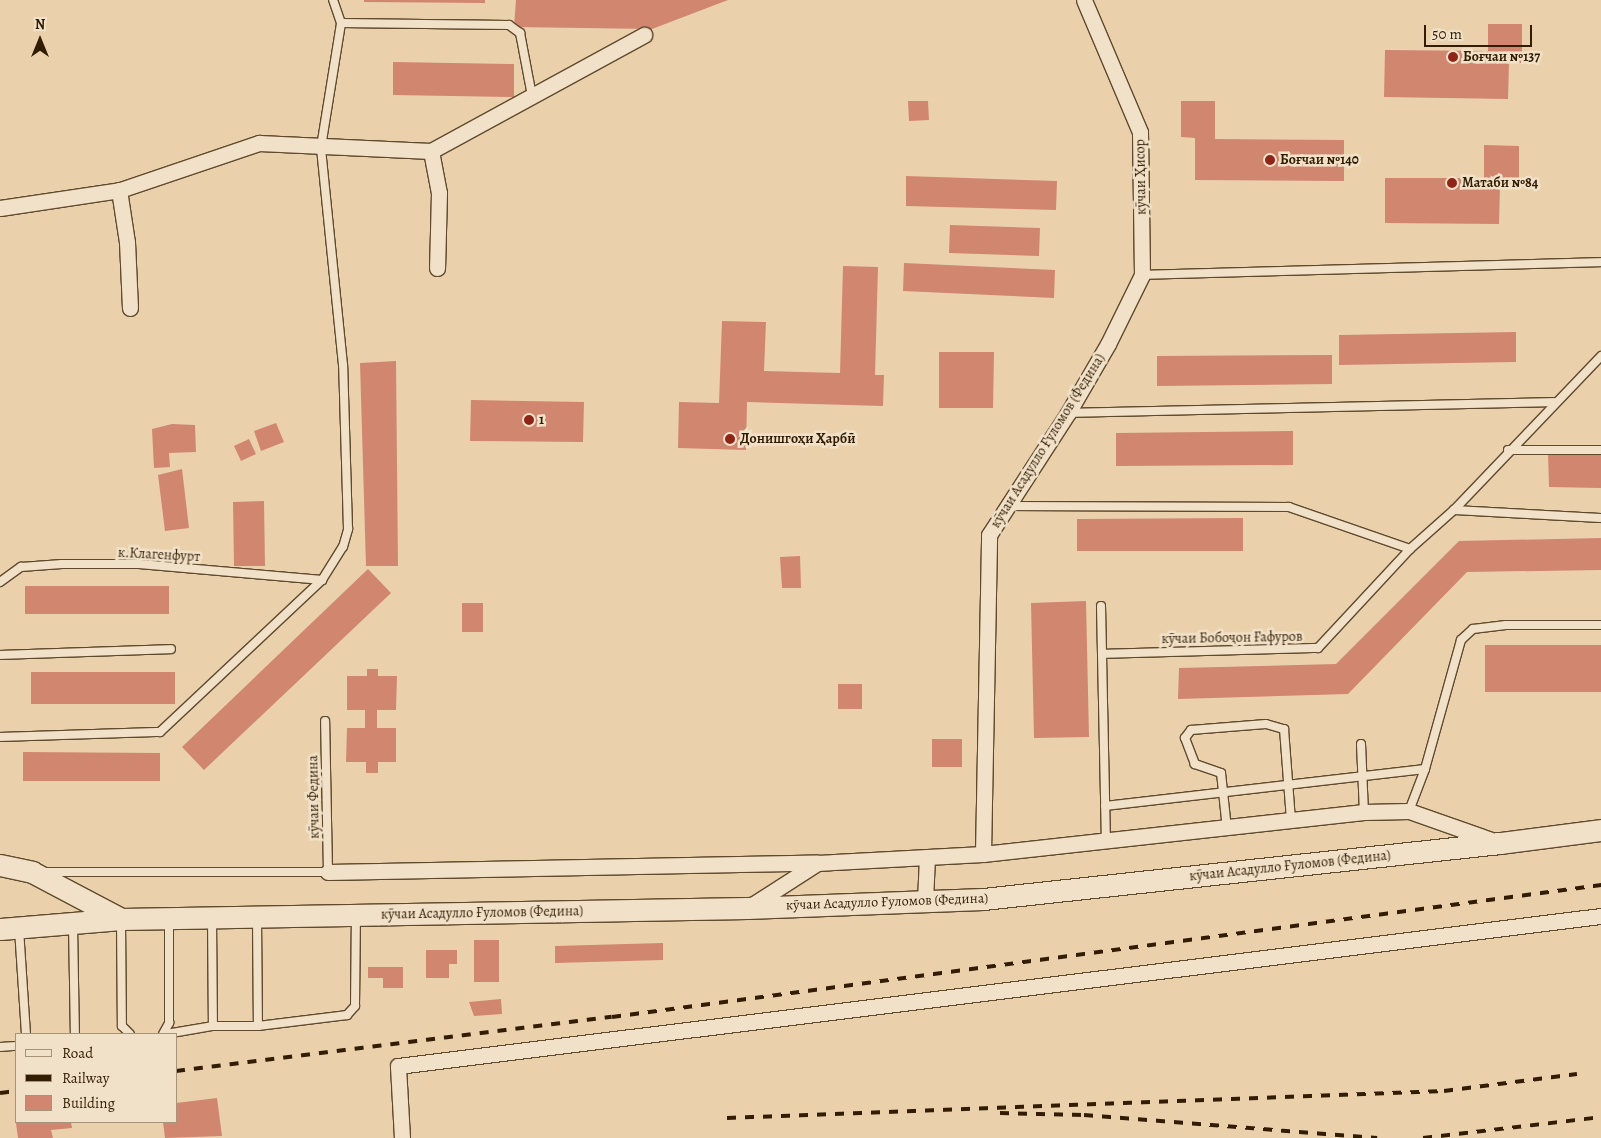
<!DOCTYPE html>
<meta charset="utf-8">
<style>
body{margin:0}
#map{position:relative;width:1601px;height:1138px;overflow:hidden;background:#ead1ac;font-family:Alegreya,serif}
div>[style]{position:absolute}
.building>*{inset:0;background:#d18670}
.roads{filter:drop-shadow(1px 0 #604a2d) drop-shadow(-1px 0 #604a2d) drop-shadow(0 1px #604a2d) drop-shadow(0 -1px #604a2d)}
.lane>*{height:8px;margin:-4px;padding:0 4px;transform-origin:4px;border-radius:4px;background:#f1e1c9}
.street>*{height:15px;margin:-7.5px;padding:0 7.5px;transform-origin:7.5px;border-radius:7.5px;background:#f1e1c9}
.secondary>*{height:21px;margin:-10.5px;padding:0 10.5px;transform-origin:10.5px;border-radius:10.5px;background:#f1e1c9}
.rail>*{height:4px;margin-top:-2px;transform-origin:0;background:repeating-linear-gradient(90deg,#321d03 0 9px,transparent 0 18px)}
.dots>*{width:14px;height:14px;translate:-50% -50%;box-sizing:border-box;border:2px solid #f1e1c9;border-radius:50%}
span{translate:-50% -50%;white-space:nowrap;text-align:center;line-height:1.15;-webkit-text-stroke:5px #f1e1c9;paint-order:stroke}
.poi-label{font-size:14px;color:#321d03;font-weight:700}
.left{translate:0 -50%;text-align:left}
.street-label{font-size:14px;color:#321d03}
.legend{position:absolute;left:15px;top:1033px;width:162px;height:90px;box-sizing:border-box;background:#f1e1c9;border:1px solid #a5937a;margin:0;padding:6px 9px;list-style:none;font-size:15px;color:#321d03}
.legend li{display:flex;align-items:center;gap:10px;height:25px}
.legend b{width:25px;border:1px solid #a5937a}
.north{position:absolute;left:15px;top:15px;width:50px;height:50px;-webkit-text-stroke:4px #f1e1c9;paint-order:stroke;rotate:0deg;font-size:14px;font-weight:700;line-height:20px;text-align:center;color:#321d03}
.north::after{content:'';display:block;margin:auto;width:18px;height:22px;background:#321d03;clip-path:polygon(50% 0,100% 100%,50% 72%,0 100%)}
.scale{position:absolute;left:1424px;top:25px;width:108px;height:22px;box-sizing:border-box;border:2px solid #321d03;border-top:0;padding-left:6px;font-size:15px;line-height:18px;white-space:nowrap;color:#321d03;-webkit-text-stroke:4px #f1e1c9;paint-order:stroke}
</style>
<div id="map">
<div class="building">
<i style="clip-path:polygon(364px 0,485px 0,485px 3px,364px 2px)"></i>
<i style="clip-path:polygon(516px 0,728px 0,652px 29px,514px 27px)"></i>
<i style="clip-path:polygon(1488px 24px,1522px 24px,1522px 63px,1509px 63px,1508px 99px,1384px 97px,1385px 50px,1488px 51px)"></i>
<i style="clip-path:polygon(393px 62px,514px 64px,514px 97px,393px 95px)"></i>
<i style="clip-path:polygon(908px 101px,928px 101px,929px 120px,909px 121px)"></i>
<i style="clip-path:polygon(1181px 101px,1215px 101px,1215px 139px,1344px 140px,1344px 181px,1195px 180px,1195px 138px,1181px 137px)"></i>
<i style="clip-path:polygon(1484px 145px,1519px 146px,1519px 187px,1500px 187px,1499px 224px,1385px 223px,1385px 178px,1484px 178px)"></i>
<i style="clip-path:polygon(906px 176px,1057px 181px,1056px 210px,906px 206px)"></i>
<i style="clip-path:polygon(950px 225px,1040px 228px,1039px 256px,949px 253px)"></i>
<i style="clip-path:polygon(904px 263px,1055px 270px,1054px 298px,903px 291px)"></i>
<i style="clip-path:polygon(843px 266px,878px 267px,875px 375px,884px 375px,883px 406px,747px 402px,746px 450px,678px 448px,679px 402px,719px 403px,722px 321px,766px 322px,764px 371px,840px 373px)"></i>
<i style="clip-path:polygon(1516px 332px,1516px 362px,1339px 365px,1339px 335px)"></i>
<i style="clip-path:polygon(939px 352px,994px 352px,993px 408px,939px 408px)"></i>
<i style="clip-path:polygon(1332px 355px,1332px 384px,1157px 386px,1157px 356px)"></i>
<i style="clip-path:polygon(396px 361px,398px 566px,366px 566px,360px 363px)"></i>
<i style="clip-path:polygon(471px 400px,584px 402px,583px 442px,470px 441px)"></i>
<i style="clip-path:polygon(276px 423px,284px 442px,261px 451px,254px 431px)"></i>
<i style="clip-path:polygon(172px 424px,195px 425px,196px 452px,169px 453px,170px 467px,154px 468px,152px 429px)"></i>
<i style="clip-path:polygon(1293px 431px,1293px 465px,1116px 466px,1116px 433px)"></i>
<i style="clip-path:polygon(249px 439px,256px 454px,241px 461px,234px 446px)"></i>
<i style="clip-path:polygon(1548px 453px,1601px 453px,1601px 488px,1549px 487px)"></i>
<i style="clip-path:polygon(182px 469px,189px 528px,165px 531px,158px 475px)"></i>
<i style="clip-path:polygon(264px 501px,265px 566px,234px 566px,233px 502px)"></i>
<i style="clip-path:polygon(1243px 518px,1243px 551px,1077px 551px,1077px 519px)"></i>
<i style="clip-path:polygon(1601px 538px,1601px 570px,1467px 572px,1348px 694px,1178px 699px,1179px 668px,1336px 664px,1459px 541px)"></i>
<i style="clip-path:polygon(800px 556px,801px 588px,782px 588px,780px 557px)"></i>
<i style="clip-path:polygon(368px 569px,391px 593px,204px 770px,182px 747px)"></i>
<i style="clip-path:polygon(25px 586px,169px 586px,169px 614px,25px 614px)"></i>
<i style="clip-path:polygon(1086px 601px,1089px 737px,1034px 738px,1031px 603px)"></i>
<i style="clip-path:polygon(462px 603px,483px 603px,483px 632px,462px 632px)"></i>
<i style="clip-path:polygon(1485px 645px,1601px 645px,1601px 692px,1485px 692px)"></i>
<i style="clip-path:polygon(367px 669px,378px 669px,378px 676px,397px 676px,396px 710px,377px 710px,377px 728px,396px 728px,396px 762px,378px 762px,378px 773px,366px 773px,366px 762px,346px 762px,347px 728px,365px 728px,365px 710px,347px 710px,347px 676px,367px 676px)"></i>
<i style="clip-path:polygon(31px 672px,175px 672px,175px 704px,31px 704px)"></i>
<i style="clip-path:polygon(838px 684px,862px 684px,862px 709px,838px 709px)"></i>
<i style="clip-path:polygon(932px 739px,962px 739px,962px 767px,932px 767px)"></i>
<i style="clip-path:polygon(23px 752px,160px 753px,160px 781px,23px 781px)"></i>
<i style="clip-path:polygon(474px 940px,499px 940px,499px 982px,474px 982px)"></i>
<i style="clip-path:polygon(663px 943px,663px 960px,555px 963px,555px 946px)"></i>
<i style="clip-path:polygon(426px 950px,457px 950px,457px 964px,449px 964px,449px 978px,426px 978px)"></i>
<i style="clip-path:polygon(368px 967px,403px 967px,403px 988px,383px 988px,383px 978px,368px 978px)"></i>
<i style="clip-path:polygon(501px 999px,502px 1014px,474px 1016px,469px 1002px)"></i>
<i style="clip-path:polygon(217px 1098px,222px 1136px,165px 1138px,163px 1122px,176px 1122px,176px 1103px)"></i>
<i style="clip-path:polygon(71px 1122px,72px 1128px,51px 1130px,53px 1138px,18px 1138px,16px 1123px)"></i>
</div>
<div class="roads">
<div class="lane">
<i style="left:341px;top:23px;width:168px;rotate:0.7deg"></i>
<i style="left:509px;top:25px;width:14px;rotate:36deg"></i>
<i style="left:520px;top:33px;width:64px;rotate:79.2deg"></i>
<i style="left:1142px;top:275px;width:459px;rotate:-1.6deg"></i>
<i style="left:1068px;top:413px;width:486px;rotate:-1.3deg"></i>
<i style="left:1508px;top:450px;width:93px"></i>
<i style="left:1007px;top:506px;width:282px;rotate:0.2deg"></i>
<i style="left:1289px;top:507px;width:128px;rotate:19.1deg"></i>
<i style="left:1454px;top:510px;width:213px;rotate:-46.3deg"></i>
<i style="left:0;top:582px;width:26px;rotate:-36deg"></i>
<i style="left:21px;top:567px;width:41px;rotate:-4.2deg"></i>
<i style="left:62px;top:564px;width:77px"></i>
<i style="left:139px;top:564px;width:184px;rotate:5deg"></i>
<i style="left:1101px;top:606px;width:236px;rotate:88.8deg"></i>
<i style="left:1102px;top:654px;width:216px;rotate:-1.6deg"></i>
<i style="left:1318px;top:648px;width:135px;rotate:-47.1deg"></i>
<i style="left:1410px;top:549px;width:59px;rotate:-41.6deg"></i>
<i style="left:1454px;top:510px;width:147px;rotate:3.1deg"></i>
<i style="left:0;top:655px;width:171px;rotate:-2deg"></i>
<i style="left:0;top:737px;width:160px;rotate:-1.8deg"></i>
<i style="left:160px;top:732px;width:222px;rotate:-43.2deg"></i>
<i style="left:322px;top:580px;width:39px;rotate:-58deg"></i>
<i style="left:343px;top:547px;width:19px;rotate:-74deg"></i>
<i style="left:348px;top:529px;width:164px;rotate:-91.7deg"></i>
<i style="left:343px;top:365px;width:219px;rotate:-95.8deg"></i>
<i style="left:321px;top:147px;width:126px;rotate:-80.8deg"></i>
<i style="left:341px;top:23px;width:24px;rotate:-109deg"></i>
<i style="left:1361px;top:744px;width:68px;rotate:87.5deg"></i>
<i style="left:1105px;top:806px;width:322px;rotate:-6.6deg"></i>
<i style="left:1409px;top:811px;width:45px;rotate:-69.1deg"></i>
<i style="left:1425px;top:769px;width:134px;rotate:-74.4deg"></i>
<i style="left:1461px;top:640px;width:16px;rotate:-43deg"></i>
<i style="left:1473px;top:629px;width:33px;rotate:-7deg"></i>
<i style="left:1506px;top:625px;width:95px"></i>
<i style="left:1227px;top:829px;width:56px;rotate:-96.1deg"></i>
<i style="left:1221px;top:773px;width:28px;rotate:-161deg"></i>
<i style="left:1195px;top:764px;width:28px;rotate:-111deg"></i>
<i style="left:1185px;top:738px;width:10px;rotate:-53deg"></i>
<i style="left:1191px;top:730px;width:75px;rotate:-4.6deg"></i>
<i style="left:1266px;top:724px;width:19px;rotate:16deg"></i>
<i style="left:1284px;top:729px;width:92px;rotate:85.6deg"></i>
<i style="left:47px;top:872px;width:281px"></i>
<i style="left:328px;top:872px;width:151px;rotate:-91.1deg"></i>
<i style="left:212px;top:918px;width:108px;rotate:89.5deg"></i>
<i style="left:257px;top:918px;width:108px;rotate:89.5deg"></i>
<i style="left:121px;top:921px;width:105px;rotate:89.5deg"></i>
<i style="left:122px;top:1026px;width:11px;rotate:45deg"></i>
<i style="left:73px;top:924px;width:110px;rotate:89deg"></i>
<i style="left:19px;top:929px;width:105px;rotate:86.2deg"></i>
<i style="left:163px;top:1034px;width:13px;rotate:-61deg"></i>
<i style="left:169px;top:1023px;width:103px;rotate:-90deg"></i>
<i style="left:166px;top:1034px;width:48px;rotate:-9.7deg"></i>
<i style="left:213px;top:1026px;width:45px"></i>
<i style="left:258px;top:1026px;width:90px;rotate:-7deg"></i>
<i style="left:347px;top:1015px;width:12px;rotate:-48deg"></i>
<i style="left:355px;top:1006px;width:89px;rotate:-89.4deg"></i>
<i style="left:0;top:1047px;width:16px;rotate:-4deg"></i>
</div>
<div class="street">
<i style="left:431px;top:151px;width:43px;rotate:79.2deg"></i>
<i style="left:439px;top:193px;width:75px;rotate:91.5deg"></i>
<i style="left:119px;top:190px;width:53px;rotate:81.3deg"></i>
<i style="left:127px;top:242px;width:66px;rotate:87.4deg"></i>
<i style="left:0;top:208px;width:121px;rotate:-8.5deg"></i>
<i style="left:120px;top:190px;width:147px;rotate:-18.7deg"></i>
<i style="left:259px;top:143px;width:172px;rotate:2.7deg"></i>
<i style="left:431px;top:151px;width:243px;rotate:-28.6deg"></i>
<i style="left:983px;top:854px;width:319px;rotate:-88.9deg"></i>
<i style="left:989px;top:535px;width:145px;rotate:-57.1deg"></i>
<i style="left:1068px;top:413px;width:80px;rotate:-59.9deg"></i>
<i style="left:1108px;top:344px;width:77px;rotate:-63.8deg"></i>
<i style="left:1142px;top:275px;width:143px;rotate:-90.8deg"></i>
<i style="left:1140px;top:132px;width:143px;rotate:-113deg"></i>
<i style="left:328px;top:872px;width:489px;rotate:-1.1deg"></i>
<i style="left:817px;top:863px;width:166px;rotate:-3.1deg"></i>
<i style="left:983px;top:854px;width:383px;rotate:-6.3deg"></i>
<i style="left:1364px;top:812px;width:45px;rotate:-1.3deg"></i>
<i style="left:1409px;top:811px;width:90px;rotate:19.4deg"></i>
<i style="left:925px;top:901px;width:44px;rotate:-87.4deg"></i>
<i style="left:749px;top:907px;width:80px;rotate:-32.7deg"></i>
<i style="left:402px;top:1138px;width:72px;rotate:-93.2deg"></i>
<i style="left:398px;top:1066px;width:1212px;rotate:-7.11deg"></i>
</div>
<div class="secondary">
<i style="left:0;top:865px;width:33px;rotate:12deg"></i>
<i style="left:32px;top:872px;width:101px;rotate:27.8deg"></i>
<i style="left:121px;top:919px;width:121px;rotate:175.3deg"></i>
<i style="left:121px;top:919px;width:626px;rotate:-1.01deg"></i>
<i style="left:747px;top:908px;width:236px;rotate:-2.2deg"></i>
<i style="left:983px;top:899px;width:520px;rotate:-6.18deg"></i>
<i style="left:1500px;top:843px;width:102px;rotate:-7.3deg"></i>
</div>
</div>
<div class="rail">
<i style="left:176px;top:1071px;width:439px;rotate:-7.1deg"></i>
<i style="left:612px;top:1017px;width:998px;rotate:-7.6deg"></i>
<i style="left:0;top:1093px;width:16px;rotate:-7deg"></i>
<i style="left:1000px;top:1113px;width:84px;rotate:1.4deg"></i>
<i style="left:1084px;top:1115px;width:294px;rotate:4.5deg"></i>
<i style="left:727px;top:1118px;width:718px;rotate:-2.16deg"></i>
<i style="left:1444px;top:1091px;width:134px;rotate:-7.3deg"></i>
<i style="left:1423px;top:1138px;width:179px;rotate:-6.7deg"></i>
</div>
<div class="dots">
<i style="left:1453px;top:57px;background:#8f2418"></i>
<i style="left:1270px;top:160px;background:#8f2418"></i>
<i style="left:1452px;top:183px;background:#8f2418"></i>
<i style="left:529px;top:420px;background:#8f2418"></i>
<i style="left:730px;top:439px;background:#8f2418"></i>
</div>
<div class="poi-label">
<span class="left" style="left:1463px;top:57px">Боғчаи №137</span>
<span class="left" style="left:1280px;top:160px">Боғчаи №140</span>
<span class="left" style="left:1462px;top:183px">Матаби №84</span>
<span class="left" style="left:539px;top:420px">1</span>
<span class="left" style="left:740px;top:439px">Донишгоҳи Ҳарбӣ</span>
</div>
<div class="street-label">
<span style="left:1141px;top:177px;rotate:-91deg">кӯчаи Ҳисор</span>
<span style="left:1048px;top:441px;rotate:-58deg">кӯчаи Асадулло Ғуломов (Федина)</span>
<span style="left:159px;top:555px;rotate:3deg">к.Клагенфурт</span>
<span style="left:1232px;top:638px;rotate:-1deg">кӯчаи Бобоҷон Ғафуров</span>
<span style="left:314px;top:797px;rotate:-91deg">кӯчаи Федина</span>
<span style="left:1290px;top:866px;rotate:-6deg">кӯчаи Асадулло Ғуломов (Федина)</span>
<span style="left:887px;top:902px;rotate:-2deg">кӯчаи Асадулло Ғуломов (Федина)</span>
<span style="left:482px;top:913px;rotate:-1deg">кӯчаи Асадулло Ғуломов (Федина)</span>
</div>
<ul class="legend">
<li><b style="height:6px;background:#f1e1c9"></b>Road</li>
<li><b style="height:6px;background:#321d03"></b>Railway</li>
<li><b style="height:14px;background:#d18670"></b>Building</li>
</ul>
<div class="north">N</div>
<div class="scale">50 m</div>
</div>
